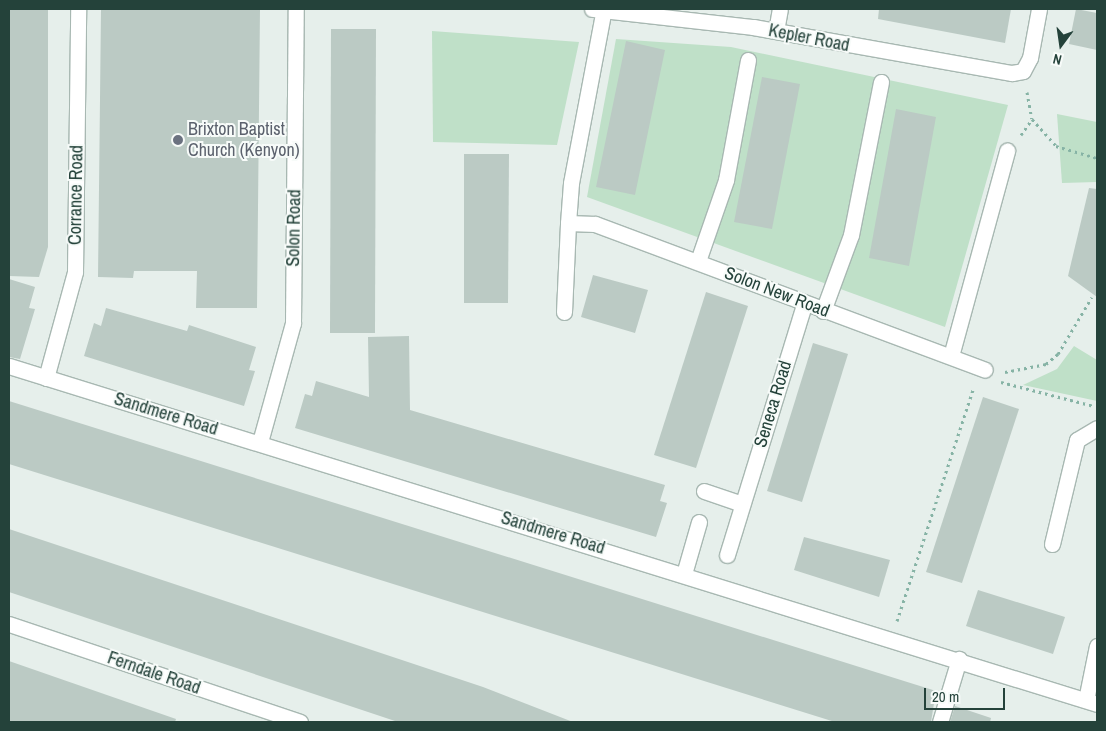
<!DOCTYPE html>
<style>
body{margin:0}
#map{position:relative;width:1106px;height:731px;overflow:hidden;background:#e6efeb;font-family:"Archivo Narrow",sans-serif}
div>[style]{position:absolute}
.green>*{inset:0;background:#bfe0c8}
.building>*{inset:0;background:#bbcac4}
.path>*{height:3px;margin-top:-1.5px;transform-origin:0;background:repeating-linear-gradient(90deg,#86b3a5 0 2.5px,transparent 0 6.5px)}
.roads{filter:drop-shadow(1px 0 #a8b8b2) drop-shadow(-1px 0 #a8b8b2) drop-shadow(0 1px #a8b8b2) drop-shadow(0 -1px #a8b8b2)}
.minor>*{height:15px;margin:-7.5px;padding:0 7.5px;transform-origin:7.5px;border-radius:7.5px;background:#fff}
.dots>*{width:14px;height:14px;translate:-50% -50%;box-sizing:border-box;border:2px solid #f7fbf9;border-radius:50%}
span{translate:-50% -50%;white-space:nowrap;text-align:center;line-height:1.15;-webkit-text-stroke:4px #f7fbf9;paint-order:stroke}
.street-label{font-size:18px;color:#24423a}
.worship-label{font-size:18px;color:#5b616d}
.left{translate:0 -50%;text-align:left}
.frame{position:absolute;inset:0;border:10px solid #24423a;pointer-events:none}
.north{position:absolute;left:1036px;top:20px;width:50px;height:50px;-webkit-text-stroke:4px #f7fbf9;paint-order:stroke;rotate:194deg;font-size:14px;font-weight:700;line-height:20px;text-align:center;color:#24423a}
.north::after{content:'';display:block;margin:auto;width:18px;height:22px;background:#24423a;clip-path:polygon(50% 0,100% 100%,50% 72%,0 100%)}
.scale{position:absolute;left:924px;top:688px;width:81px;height:22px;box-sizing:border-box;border:2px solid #24423a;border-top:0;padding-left:6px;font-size:15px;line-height:18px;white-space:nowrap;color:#24423a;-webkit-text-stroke:4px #f7fbf9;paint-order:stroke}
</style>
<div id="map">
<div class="green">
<i style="clip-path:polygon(432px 31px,579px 42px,557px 145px,433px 142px)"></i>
<i style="clip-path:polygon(616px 39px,731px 47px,1008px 105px,945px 327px,587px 197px)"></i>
<i style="clip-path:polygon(1057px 114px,1097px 122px,1097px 182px,1062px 183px)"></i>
<i style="clip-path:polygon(1074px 346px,1097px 360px,1097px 401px,1023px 385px,1057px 369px)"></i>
</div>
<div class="building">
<i style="clip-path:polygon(9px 9px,48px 9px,48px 247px,39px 277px,9px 276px)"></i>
<i style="clip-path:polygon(101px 9px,260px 9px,257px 308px,196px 308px,197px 271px,134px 271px,133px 278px,98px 277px)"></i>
<i style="clip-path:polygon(879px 9px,1011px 9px,1005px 43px,878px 19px)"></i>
<i style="clip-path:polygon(1076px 9px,1097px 13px,1097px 50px,1069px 44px)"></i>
<i style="clip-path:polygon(331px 29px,376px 29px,375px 333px,330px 333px)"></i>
<i style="clip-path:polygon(626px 41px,665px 50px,635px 195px,596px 187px)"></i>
<i style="clip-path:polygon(762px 77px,800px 84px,772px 229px,734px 222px)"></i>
<i style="clip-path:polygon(896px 109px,936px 117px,909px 266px,869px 258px)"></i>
<i style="clip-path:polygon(464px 154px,509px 154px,508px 303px,464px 303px)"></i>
<i style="clip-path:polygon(1089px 188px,1097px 189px,1097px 297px,1068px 276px)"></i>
<i style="clip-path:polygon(593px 275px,648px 290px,635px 333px,581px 317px)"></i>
<i style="clip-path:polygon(9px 279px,35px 287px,29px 308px,35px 309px,20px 359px,9px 357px)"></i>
<i style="clip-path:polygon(706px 292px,748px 306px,696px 468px,654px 455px)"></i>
<i style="clip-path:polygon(106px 308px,187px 331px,189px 325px,256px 347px,249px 370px,255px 371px,244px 406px,84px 356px,94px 323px,101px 326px)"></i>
<i style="clip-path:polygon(409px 336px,410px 410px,665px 485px,660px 501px,667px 503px,656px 537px,295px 428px,305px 394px,312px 396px,316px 381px,369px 397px,368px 337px)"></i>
<i style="clip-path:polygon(813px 343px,848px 354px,802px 502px,767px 491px)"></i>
<i style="clip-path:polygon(983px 397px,1019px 409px,962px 583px,926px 572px)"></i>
<i style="clip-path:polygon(9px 401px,936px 691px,931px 722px,835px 722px,9px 464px)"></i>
<i style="clip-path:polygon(9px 529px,483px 687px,573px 722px,398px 722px,9px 592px)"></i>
<i style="clip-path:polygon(804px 537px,890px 560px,879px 597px,794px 570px)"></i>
<i style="clip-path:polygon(978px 590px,1065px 617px,1053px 654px,966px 626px)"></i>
<i style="clip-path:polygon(9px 661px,176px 719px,175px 722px,9px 722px)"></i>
<i style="clip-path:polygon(955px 706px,991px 718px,990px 722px,950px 722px)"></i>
</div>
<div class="path">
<i style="left:1027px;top:92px;width:27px;rotate:80deg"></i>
<i style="left:1032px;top:119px;width:36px;rotate:48deg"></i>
<i style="left:1056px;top:146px;width:43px;rotate:16.3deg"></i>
<i style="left:1021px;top:135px;width:19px;rotate:-55deg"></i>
<i style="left:1005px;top:372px;width:42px;rotate:-11deg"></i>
<i style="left:1046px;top:364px;width:16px;rotate:-40deg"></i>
<i style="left:1058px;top:354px;width:66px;rotate:-59.2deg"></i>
<i style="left:1001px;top:382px;width:96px;rotate:14.5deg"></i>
<i style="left:897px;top:621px;width:246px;rotate:-71.8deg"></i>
</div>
<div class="roads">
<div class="minor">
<i style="left:592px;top:9px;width:162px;rotate:6.4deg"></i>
<i style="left:753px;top:27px;width:263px;rotate:10.1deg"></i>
<i style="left:1012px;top:73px;width:11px;rotate:-10deg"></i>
<i style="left:1023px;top:71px;width:15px;rotate:-62deg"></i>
<i style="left:1030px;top:58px;width:50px;rotate:-79.6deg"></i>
<i style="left:776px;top:31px;width:22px;rotate:-80deg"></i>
<i style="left:568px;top:223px;width:40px;rotate:-85.7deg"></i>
<i style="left:571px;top:183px;width:177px;rotate:-79.3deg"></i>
<i style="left:698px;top:261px;width:86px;rotate:-70.9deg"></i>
<i style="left:726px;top:180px;width:122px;rotate:-79.6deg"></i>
<i style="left:823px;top:311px;width:81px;rotate:-69.8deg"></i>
<i style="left:851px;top:235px;width:156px;rotate:-78.9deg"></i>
<i style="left:564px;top:312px;width:89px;rotate:-87.4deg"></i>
<i style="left:568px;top:223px;width:27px;rotate:2deg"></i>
<i style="left:595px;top:224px;width:416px;rotate:20.5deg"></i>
<i style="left:951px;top:356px;width:213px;rotate:-74.7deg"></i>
<i style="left:9px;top:366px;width:1139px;rotate:17.26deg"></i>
<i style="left:46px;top:378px;width:110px;rotate:-74.7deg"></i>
<i style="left:75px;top:272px;width:263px;rotate:-89.3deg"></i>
<i style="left:260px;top:442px;width:123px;rotate:-74.5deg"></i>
<i style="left:293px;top:323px;width:314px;rotate:-89.5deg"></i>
<i style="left:704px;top:491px;width:40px;rotate:18.9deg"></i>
<i style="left:1052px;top:544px;width:107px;rotate:-76.5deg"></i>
<i style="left:1077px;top:440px;width:23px;rotate:-31deg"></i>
<i style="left:727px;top:555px;width:263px;rotate:-72.9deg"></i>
<i style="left:684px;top:574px;width:54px;rotate:-73.9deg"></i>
<i style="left:9px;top:624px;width:307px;rotate:18.6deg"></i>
<i style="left:1086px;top:700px;width:55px;rotate:-78.5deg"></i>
<i style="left:940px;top:722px;width:66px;rotate:-73.2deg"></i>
</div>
</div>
<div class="dots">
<i style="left:178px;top:140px;background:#6b7280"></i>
</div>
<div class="street-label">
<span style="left:809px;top:38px;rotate:11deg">Kepler Road</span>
<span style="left:76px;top:195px;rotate:-89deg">Corrance Road</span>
<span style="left:294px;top:228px;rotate:-89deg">Solon Road</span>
<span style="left:777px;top:292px;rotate:21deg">Solon New Road</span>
<span style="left:773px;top:404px;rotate:-73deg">Seneca Road</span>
<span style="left:166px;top:414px;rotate:17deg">Sandmere Road</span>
<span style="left:553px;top:533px;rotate:17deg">Sandmere Road</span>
<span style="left:154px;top:673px;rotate:19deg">Ferndale Road</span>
</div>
<div class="worship-label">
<span class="left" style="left:188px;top:140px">Brixton Baptist<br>Church (Kenyon)</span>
</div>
<div class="frame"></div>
<div class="north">N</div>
<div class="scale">20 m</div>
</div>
